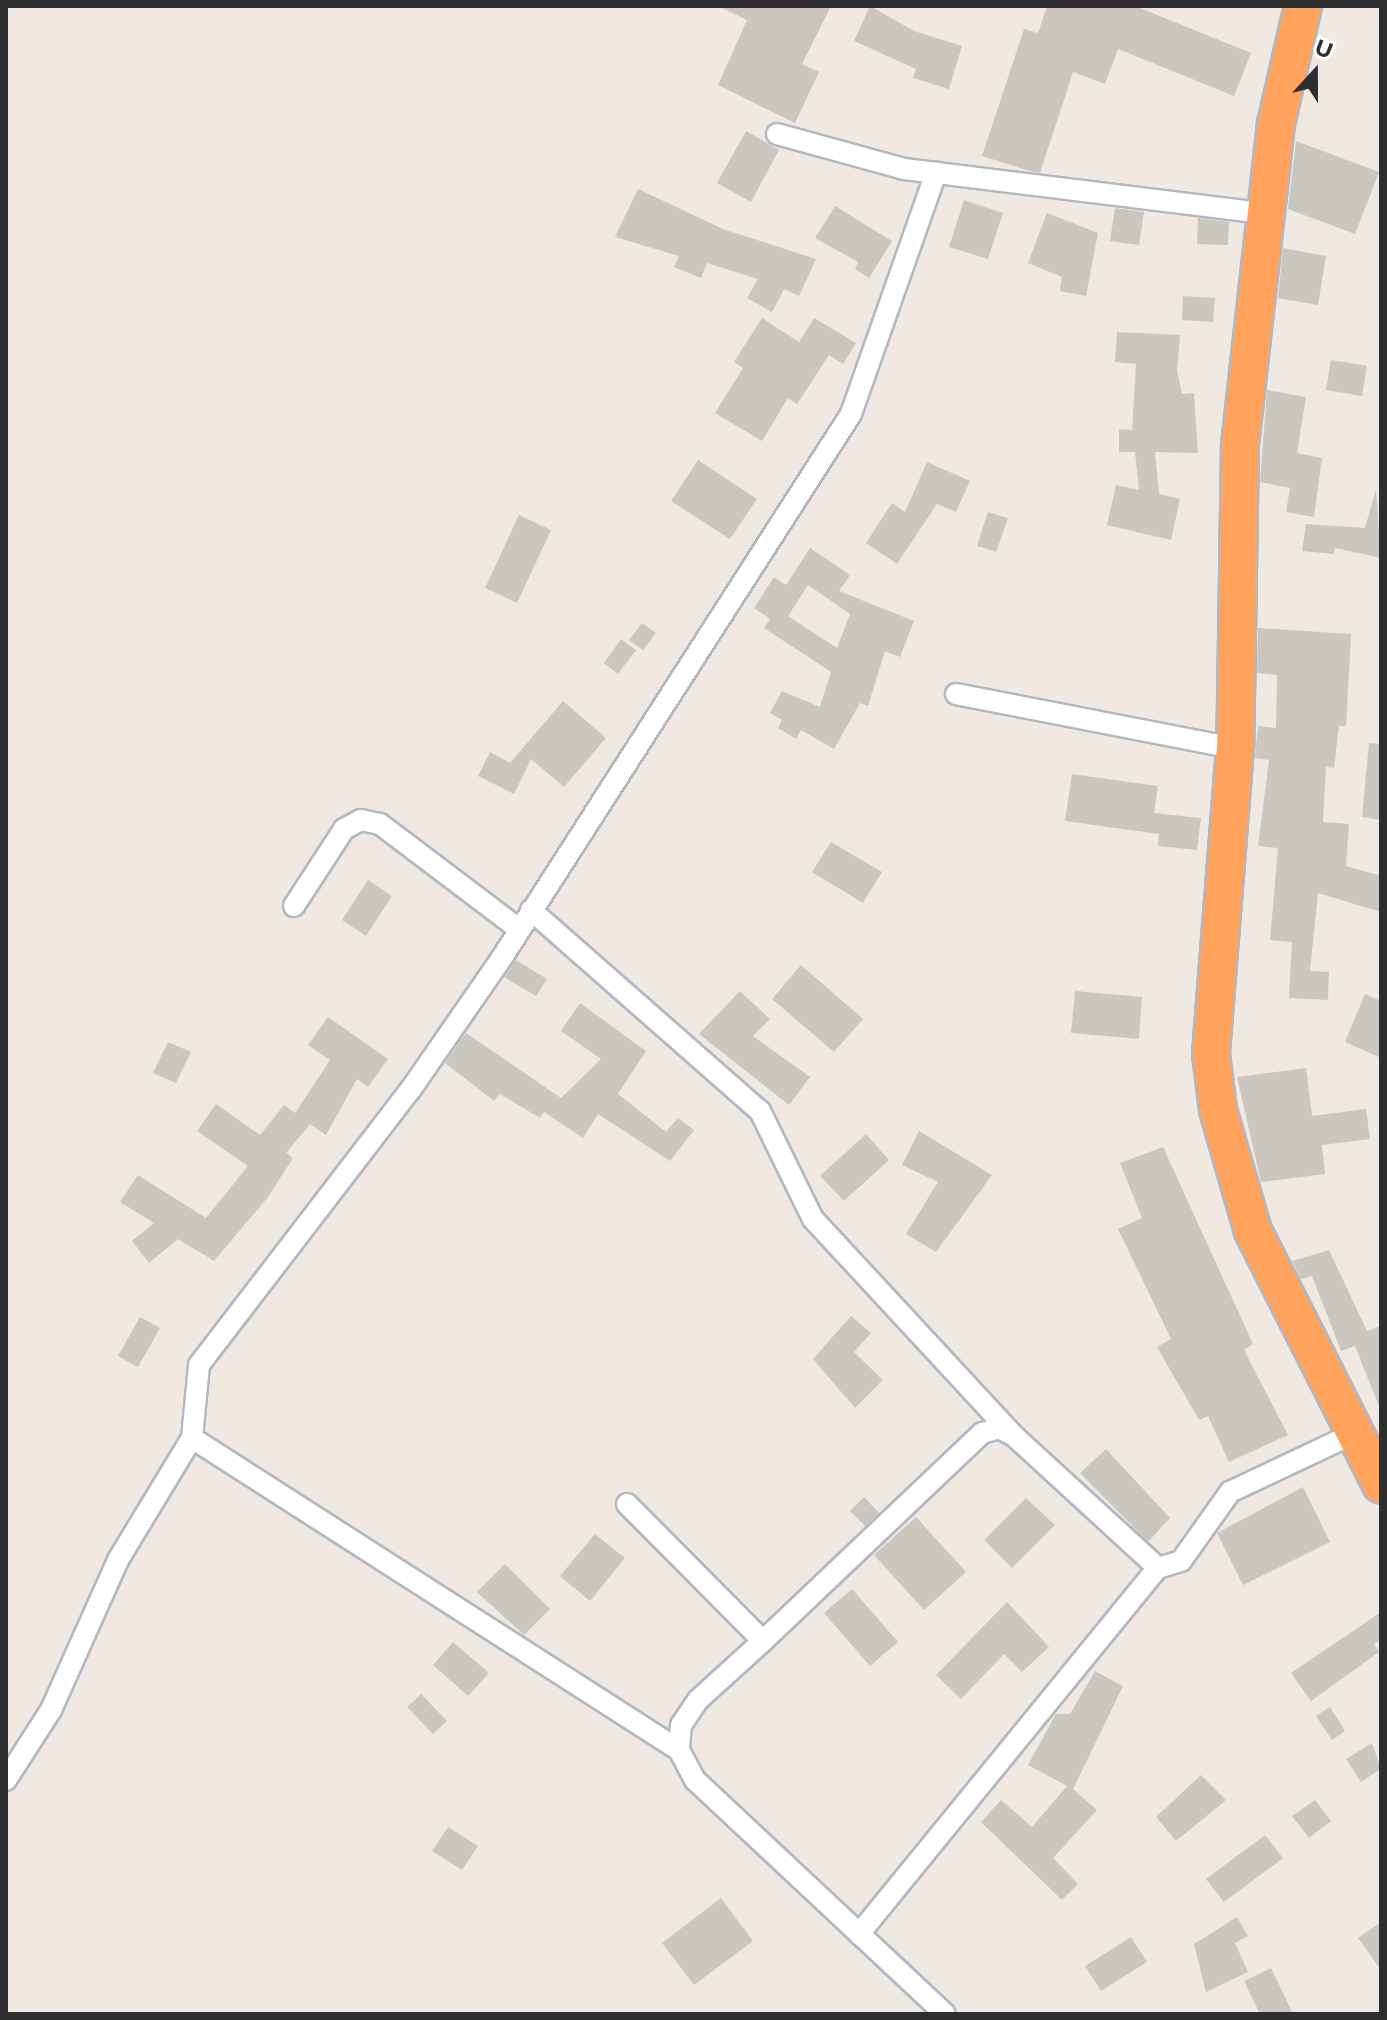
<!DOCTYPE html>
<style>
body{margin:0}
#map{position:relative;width:1387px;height:2020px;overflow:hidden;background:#efe9e1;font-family:Montserrat,sans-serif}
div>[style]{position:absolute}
.building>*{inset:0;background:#cbc7bf}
.roads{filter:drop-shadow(2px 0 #b4b7c1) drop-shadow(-2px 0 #b4b7c1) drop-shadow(0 2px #b4b7c1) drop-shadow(0 -2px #b4b7c1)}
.street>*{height:20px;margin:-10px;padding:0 10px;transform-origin:10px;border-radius:10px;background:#fff}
.highway>*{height:36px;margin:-18px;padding:0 18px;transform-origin:18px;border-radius:18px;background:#ffa35c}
span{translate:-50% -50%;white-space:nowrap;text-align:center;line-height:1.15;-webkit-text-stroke:7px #fff;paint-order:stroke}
.frame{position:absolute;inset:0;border:8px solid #2e2e2e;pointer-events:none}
.north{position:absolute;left:1275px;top:32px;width:80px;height:80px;-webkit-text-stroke:6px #fff;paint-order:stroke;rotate:21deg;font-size:22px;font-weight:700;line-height:32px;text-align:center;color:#2e2e2e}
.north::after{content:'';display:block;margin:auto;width:28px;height:36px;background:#2e2e2e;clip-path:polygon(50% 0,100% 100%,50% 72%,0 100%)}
</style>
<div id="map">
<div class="building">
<i style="clip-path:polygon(718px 6px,831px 6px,802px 64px,819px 72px,795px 123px,718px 85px,747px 20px)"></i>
<i style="clip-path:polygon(870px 6px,914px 31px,962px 46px,949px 89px,913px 78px,916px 69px,854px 41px)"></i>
<i style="clip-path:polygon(1047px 6px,1135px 6px,1251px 53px,1234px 96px,1118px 49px,1105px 84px,1073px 72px,1040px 173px,1030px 171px,982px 156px,1024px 29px,1038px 33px)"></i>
<i style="clip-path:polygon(746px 131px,779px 150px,751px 202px,717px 183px)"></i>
<i style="clip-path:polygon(1296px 141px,1379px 172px,1355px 234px,1288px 209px)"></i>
<i style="clip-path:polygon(638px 189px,723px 229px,816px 259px,799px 296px,784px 289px,772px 312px,747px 298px,758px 279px,707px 263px,701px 278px,674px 267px,679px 256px,615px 237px)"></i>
<i style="clip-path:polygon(964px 200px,1003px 213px,988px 259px,949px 247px)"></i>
<i style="clip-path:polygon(835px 206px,892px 241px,869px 278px,855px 269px,858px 262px,815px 238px)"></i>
<i style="clip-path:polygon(1115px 208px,1144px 212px,1139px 245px,1110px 241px)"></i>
<i style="clip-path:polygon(1047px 213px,1098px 233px,1086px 296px,1060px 291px,1062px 277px,1028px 263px)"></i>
<i style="clip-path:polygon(1198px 218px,1229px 222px,1228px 245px,1197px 244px)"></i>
<i style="clip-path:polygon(1283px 248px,1326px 256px,1318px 305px,1278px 298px)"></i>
<i style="clip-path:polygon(1183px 296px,1215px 298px,1213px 322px,1182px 320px)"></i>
<i style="clip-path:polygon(762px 318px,799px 342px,814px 318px,856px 343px,843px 364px,829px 355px,797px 404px,788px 398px,762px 441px,715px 413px,743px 368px,734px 362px)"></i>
<i style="clip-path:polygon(1117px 332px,1180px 335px,1177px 371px,1182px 394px,1194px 393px,1198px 453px,1155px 452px,1159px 494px,1180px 499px,1171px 540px,1107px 525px,1116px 485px,1139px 490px,1135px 452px,1119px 452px,1119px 429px,1132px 430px,1136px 364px,1115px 362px)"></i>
<i style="clip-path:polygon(1331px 360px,1367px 366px,1362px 396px,1326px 390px)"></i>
<i style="clip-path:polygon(1267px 390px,1306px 397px,1297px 453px,1322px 458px,1314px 517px,1286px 512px,1290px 488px,1260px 482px)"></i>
<i style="clip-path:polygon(698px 460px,757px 499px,730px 539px,671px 501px)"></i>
<i style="clip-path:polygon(927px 462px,970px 481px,956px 512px,937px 504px,897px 564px,866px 543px,892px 503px,905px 512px)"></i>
<i style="clip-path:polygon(1376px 489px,1381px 558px,1335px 548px,1334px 554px,1302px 551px,1306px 524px,1365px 528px)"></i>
<i style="clip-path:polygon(988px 512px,1008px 518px,996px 552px,977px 546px)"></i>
<i style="clip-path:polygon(519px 515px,551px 530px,517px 603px,485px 588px)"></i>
<i style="clip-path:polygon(evenodd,810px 548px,850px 575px,839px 591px,914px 621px,900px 657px,885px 651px,868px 706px,860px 703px,834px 749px,801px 730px,796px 739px,778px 728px,782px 720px,770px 713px,782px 691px,820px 707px,831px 672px,764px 628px,770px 619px,754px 608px,774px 577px,786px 585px,810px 548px,808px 585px,850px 614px,837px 648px,788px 616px,808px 585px)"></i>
<i style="clip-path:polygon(642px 623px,656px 633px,643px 650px,629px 640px)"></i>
<i style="clip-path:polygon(1258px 628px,1351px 634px,1346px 726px,1339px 726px,1334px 768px,1326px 767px,1323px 822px,1349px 824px,1346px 866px,1381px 876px,1381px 912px,1318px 893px,1310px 971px,1329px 972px,1328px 1000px,1289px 998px,1292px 942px,1270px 940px,1278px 848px,1258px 846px,1269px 760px,1255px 758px,1258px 726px,1276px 728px,1277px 675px,1257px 673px)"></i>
<i style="clip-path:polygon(621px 639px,636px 650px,618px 674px,604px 663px)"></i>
<i style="clip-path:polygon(563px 701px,606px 738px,564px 787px,531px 759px,514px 794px,478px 776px,490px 752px,510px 763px)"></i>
<i style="clip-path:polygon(1369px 743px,1381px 744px,1381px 820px,1362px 817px)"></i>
<i style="clip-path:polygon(1072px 774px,1158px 786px,1154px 813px,1201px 818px,1197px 850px,1158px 846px,1159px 834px,1065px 821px)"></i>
<i style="clip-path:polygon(831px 842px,882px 872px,863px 903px,812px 872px)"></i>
<i style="clip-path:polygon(368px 880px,392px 896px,366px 936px,342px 920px)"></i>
<i style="clip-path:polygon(516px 960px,547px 979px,536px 996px,504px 977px)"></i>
<i style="clip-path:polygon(801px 965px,863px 1019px,834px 1052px,772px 999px)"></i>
<i style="clip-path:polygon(740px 991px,770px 1019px,753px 1036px,810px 1077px,789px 1105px,699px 1034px)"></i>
<i style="clip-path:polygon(1075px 991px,1142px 997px,1139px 1039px,1071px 1033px)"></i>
<i style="clip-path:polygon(1365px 994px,1381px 1001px,1381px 1058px,1345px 1042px)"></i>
<i style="clip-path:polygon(580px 1003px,646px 1051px,618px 1094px,666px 1132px,678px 1118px,694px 1130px,670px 1161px,598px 1114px,583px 1138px,544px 1112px,540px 1118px,500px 1094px,494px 1101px,445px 1063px,466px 1033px,561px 1098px,601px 1059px,561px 1031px)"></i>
<i style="clip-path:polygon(328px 1017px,388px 1059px,368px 1087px,357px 1079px,326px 1135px,310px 1124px,286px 1153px,293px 1158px,268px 1197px,214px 1261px,178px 1239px,149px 1263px,132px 1241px,154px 1223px,120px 1202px,138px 1175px,206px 1218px,248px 1166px,197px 1131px,216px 1104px,260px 1135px,284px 1105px,295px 1113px,330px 1060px,308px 1045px)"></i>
<i style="clip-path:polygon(168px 1042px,191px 1052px,176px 1083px,153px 1073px)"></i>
<i style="clip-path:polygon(1306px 1068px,1312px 1116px,1366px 1109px,1370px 1139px,1322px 1145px,1325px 1174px,1261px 1182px,1237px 1077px)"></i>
<i style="clip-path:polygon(919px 1131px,992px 1175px,936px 1252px,906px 1234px,938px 1182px,902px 1165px)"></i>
<i style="clip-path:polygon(866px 1134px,889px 1160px,844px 1201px,820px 1176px)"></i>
<i style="clip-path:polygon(1163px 1147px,1253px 1344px,1244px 1350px,1288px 1435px,1229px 1462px,1208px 1416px,1199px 1420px,1157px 1347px,1171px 1339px,1118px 1229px,1142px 1218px,1120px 1163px)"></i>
<i style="clip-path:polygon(1329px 1250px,1367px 1331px,1381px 1326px,1381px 1411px,1355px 1346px,1341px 1351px,1312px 1276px,1301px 1279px,1292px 1261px)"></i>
<i style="clip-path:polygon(851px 1316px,871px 1333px,854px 1352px,883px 1380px,855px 1408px,813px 1359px)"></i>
<i style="clip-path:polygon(140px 1317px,160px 1328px,138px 1367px,118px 1356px)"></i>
<i style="clip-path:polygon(1106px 1449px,1170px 1518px,1148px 1542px,1080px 1473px)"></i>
<i style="clip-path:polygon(1303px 1487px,1330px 1542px,1243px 1585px,1217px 1533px)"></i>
<i style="clip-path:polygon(864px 1497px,879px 1513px,865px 1526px,850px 1511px)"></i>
<i style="clip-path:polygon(1026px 1498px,1055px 1525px,1012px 1568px,984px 1540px)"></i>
<i style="clip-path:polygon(916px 1517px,966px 1572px,924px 1610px,874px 1555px)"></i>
<i style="clip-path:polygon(595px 1534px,625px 1558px,590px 1601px,560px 1576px)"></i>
<i style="clip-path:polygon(505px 1564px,550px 1609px,524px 1635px,477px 1592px)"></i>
<i style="clip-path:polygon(852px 1589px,898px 1642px,870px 1666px,824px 1613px)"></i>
<i style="clip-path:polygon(1007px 1602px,1049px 1647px,1022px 1672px,1004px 1654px,961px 1699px,936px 1675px)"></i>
<i style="clip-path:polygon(1381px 1612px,1381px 1640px,1374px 1644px,1379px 1652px,1311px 1701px,1291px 1673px)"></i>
<i style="clip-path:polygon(453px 1642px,489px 1673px,468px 1696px,433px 1665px)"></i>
<i style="clip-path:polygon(1095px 1671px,1123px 1686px,1073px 1789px,1097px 1810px,1053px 1858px,1078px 1884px,1062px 1900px,981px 1822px,1001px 1800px,1032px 1827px,1067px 1786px,1028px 1765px,1056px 1714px,1070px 1714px)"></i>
<i style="clip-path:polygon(421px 1694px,447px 1721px,433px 1734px,407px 1707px)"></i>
<i style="clip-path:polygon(1330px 1707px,1345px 1731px,1332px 1740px,1316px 1716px)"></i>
<i style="clip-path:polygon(1372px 1743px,1381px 1769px,1361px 1782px,1346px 1759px)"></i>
<i style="clip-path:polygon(1201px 1775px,1226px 1800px,1176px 1841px,1156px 1817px)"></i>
<i style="clip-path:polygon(1315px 1800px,1331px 1821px,1309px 1838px,1292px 1816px)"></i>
<i style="clip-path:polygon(448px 1827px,478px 1846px,462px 1870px,432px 1851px)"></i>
<i style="clip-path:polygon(1265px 1835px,1283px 1858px,1224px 1902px,1206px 1879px)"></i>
<i style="clip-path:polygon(721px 1898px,753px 1941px,694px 1985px,662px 1943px)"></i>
<i style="clip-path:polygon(1237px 1917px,1248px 1936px,1235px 1943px,1248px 1972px,1206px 1992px,1194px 1944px)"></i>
<i style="clip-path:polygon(1381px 1922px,1381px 1970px,1358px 1938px)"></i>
<i style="clip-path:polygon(1131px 1937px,1147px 1962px,1101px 1991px,1085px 1966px)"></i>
<i style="clip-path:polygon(1271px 1968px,1293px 2014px,1260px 2014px,1244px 1981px)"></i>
</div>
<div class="roads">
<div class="street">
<i style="left:777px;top:134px;width:132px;rotate:15.4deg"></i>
<i style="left:904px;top:169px;width:362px;rotate:7deg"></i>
<i style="left:956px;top:694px;width:284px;rotate:11deg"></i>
<i style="left:294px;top:906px;width:92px;rotate:-57deg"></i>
<i style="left:344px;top:829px;width:19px;rotate:-28deg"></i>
<i style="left:361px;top:820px;width:19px;rotate:12deg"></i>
<i style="left:380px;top:824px;width:174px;rotate:37.1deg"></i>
<i style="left:531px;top:910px;width:305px;rotate:41.3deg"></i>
<i style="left:760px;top:1111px;width:120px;rotate:63.9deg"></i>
<i style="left:813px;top:1219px;width:294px;rotate:47.2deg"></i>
<i style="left:192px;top:1438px;width:578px;rotate:32.65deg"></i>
<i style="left:627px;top:1504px;width:193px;rotate:45.2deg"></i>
<i style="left:763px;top:1641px;width:302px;rotate:-43.5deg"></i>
<i style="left:982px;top:1433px;width:18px;rotate:-16deg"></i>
<i style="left:999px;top:1428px;width:16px;rotate:27deg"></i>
<i style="left:1013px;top:1435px;width:197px;rotate:42.5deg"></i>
<i style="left:1158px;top:1568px;width:24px;rotate:-17deg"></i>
<i style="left:1181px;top:1561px;width:85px;rotate:-54.6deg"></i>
<i style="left:1230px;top:1492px;width:143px;rotate:-25.3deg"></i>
<i style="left:763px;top:1641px;width:88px;rotate:137.8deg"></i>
<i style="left:698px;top:1700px;width:30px;rotate:124deg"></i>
<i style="left:681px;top:1725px;width:25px;rotate:95deg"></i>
<i style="left:679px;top:1750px;width:34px;rotate:62deg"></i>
<i style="left:695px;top:1780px;width:342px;rotate:43.1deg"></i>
<i style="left:6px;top:1780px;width:83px;rotate:-57.3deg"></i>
<i style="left:51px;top:1710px;width:164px;rotate:-65.9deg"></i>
<i style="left:118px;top:1560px;width:143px;rotate:-58.8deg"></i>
<i style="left:192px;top:1438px;width:73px;rotate:-84.5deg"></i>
<i style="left:199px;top:1365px;width:348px;rotate:-52.5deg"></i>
<i style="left:411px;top:1089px;width:162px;rotate:-55.3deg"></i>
<i style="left:503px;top:956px;width:644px;rotate:-57.3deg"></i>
<i style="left:851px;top:414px;width:256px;rotate:-70.6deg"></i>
<i style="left:859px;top:1934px;width:473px;rotate:-50.8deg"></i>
</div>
<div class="highway">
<i style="left:1303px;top:6px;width:121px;rotate:102.9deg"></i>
<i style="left:1276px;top:124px;width:322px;rotate:96.4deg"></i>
<i style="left:1240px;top:444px;width:304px;rotate:90.9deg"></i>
<i style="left:1235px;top:748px;width:307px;rotate:94.5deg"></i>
<i style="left:1211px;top:1054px;width:56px;rotate:82.9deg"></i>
<i style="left:1218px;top:1110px;width:126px;rotate:73.9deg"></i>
<i style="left:1253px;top:1231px;width:284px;rotate:63.2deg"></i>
</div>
</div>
<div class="frame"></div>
<div class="north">U</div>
</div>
